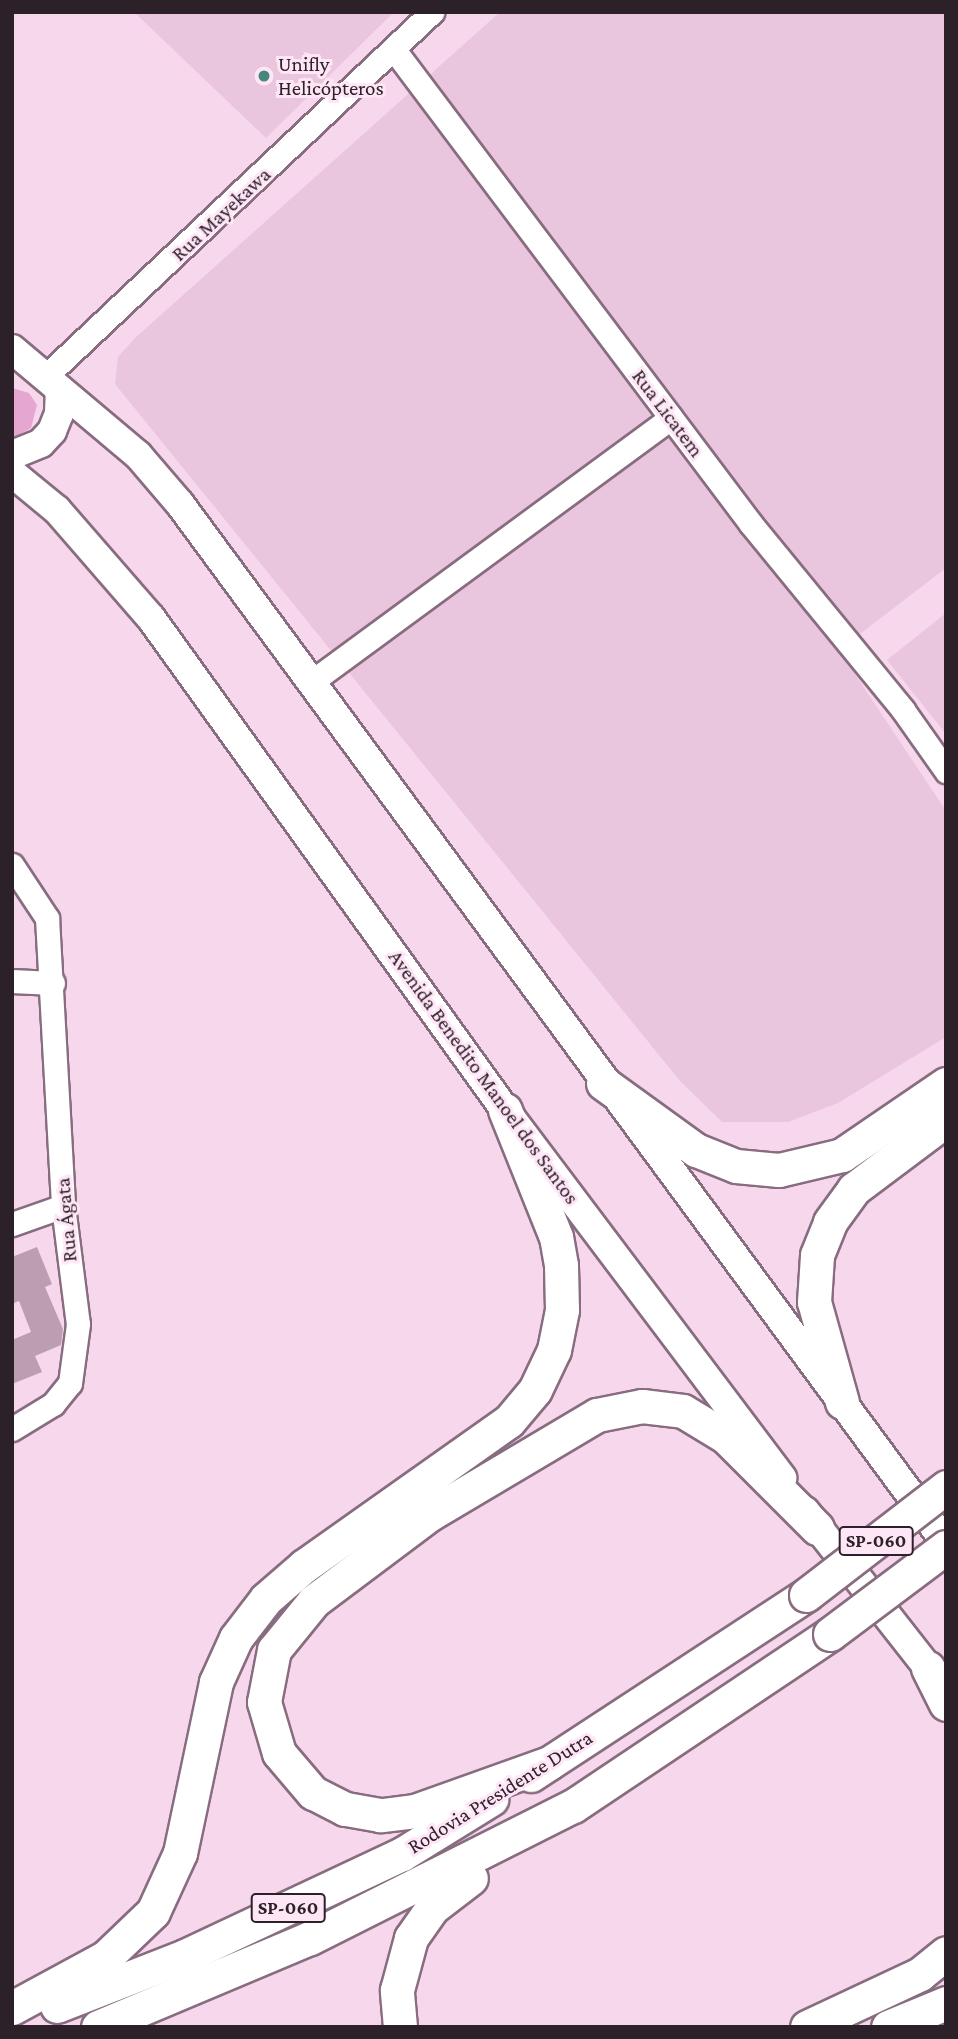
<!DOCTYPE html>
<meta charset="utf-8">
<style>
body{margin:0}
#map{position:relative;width:958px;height:2039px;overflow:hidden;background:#f6d7ec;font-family:"Crimson Pro",serif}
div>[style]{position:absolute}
.built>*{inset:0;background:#eac6de}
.green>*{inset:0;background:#e5a6d2}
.building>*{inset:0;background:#bb9eb2}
.roads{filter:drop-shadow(2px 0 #886c7f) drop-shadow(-2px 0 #886c7f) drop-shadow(0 2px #886c7f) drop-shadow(0 -2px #886c7f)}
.minor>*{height:23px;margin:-11.5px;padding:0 11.5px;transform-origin:11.5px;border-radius:11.5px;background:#fff}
.major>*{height:28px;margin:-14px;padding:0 14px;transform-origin:14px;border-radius:14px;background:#fff}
.highway>*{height:33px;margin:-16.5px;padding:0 16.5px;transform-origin:16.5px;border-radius:16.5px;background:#fff}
.bridges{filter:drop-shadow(2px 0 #886c7f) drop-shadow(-2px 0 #886c7f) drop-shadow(0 2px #886c7f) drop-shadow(0 -2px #886c7f)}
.highway-bridge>*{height:33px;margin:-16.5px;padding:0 16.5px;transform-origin:16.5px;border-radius:16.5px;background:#fff}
.dots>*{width:19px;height:19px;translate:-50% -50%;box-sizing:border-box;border:4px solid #ffe6f7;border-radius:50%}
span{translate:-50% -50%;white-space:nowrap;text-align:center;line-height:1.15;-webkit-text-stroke:6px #ffe6f7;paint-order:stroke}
.shield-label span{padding:2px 5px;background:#ffe6f7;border:2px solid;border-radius:5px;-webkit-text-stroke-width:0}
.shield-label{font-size:19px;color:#2d2129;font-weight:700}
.poi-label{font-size:21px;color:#2d2129}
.left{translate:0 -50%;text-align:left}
.street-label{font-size:21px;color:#2d2129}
.frame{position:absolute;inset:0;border:14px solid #2d2129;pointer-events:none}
</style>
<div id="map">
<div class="built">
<i style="clip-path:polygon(134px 12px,394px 12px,266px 138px)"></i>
<i style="clip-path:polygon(500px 12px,946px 12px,946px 568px,839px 650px,946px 811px,946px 1037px,838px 1103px,788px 1122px,722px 1122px,680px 1081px,115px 384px,118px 357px,135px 338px)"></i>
<i style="clip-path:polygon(946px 613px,946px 734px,887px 660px)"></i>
</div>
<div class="green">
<i style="clip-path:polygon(12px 388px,29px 393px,37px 405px,31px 428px,17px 436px,12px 436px)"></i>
</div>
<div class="building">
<i style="clip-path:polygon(37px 1247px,52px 1284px,45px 1287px,63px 1329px,61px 1345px,35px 1356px,42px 1372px,12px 1384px,12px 1340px,31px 1332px,19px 1301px,12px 1304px,12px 1257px)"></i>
</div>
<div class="roads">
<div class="minor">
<i style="left:395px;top:51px;width:592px;rotate:53.03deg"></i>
<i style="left:751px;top:524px;width:240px;rotate:50.7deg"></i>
<i style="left:903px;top:710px;width:75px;rotate:54.8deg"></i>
<i style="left:46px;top:376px;width:531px;rotate:-43.32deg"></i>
<i style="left:314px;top:680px;width:443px;rotate:-36.3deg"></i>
<i style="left:12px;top:865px;width:64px;rotate:56.6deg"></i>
<i style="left:47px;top:918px;width:288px;rotate:86.8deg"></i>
<i style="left:63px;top:1206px;width:119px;rotate:82.8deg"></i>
<i style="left:78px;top:1324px;width:60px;rotate:97.7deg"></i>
<i style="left:70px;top:1383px;width:27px;rotate:129deg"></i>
<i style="left:53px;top:1404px;width:48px;rotate:148.6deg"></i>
<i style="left:12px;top:981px;width:41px;rotate:2.8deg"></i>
<i style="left:12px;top:1224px;width:54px;rotate:-19.4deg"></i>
</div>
<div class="major">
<i style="left:12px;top:349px;width:165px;rotate:40.1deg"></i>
<i style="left:138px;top:455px;width:65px;rotate:49.4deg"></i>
<i style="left:180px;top:504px;width:1291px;rotate:53.6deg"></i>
<i style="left:12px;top:455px;width:31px;rotate:-22deg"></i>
<i style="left:41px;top:443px;width:16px;rotate:-47deg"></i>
<i style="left:52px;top:431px;width:18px;rotate:-68deg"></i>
<i style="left:59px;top:414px;width:24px;rotate:-88deg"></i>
<i style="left:12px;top:473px;width:58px;rotate:39.4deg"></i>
<i style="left:57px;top:510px;width:143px;rotate:49deg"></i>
<i style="left:151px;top:618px;width:606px;rotate:54.26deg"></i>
<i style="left:505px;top:1110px;width:461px;rotate:53deg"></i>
<i style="left:805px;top:1511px;width:222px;rotate:51.9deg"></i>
</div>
<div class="highway">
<i style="left:603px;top:1083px;width:115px;rotate:35.8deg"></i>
<i style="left:696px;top:1150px;width:43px;rotate:21.8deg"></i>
<i style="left:736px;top:1166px;width:43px;rotate:5.3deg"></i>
<i style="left:779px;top:1170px;width:65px;rotate:-13.4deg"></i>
<i style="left:842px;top:1155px;width:126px;rotate:-34.3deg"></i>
<i style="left:842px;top:1402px;width:104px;rotate:-105.6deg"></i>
<i style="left:814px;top:1302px;width:47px;rotate:-86.3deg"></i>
<i style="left:817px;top:1255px;width:35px;rotate:-68deg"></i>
<i style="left:830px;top:1222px;width:41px;rotate:-54deg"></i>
<i style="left:854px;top:1189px;width:115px;rotate:-36.9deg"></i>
<i style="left:928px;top:1668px;width:40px;rotate:63.4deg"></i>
<i style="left:549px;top:1763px;width:142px;rotate:160.3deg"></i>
<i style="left:415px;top:1811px;width:35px;rotate:173deg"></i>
<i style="left:380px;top:1815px;width:36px;rotate:-170deg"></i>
<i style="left:345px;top:1809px;width:36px;rotate:-153deg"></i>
<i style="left:313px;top:1793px;width:52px;rotate:-130.4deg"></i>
<i style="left:279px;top:1753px;width:53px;rotate:-106.4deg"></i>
<i style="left:264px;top:1702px;width:53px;rotate:-79.1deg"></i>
<i style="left:274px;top:1650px;width:63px;rotate:-50.8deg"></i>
<i style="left:314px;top:1601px;width:145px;rotate:-36.9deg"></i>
<i style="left:430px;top:1514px;width:194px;rotate:-30.7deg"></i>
<i style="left:597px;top:1415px;width:46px;rotate:-11.3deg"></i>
<i style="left:642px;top:1406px;width:41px;rotate:7deg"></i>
<i style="left:683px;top:1411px;width:50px;rotate:31.2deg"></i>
<i style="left:726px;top:1437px;width:129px;rotate:45deg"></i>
<i style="left:531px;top:1775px;width:329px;rotate:-33.2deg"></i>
<i style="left:57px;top:2006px;width:137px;rotate:-21.3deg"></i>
<i style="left:185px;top:1956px;width:240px;rotate:-25.2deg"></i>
<i style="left:402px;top:1854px;width:105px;rotate:-31.7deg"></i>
<i style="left:12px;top:2008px;width:107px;rotate:-28.5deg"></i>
<i style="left:106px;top:1957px;width:65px;rotate:-43.8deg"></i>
<i style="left:153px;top:1912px;width:65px;rotate:-65.4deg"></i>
<i style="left:180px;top:1853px;width:175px;rotate:-78.1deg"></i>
<i style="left:216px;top:1682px;width:48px;rotate:-65.6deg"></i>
<i style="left:236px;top:1638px;width:49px;rotate:-52.4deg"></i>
<i style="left:266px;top:1599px;width:50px;rotate:-41deg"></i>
<i style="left:304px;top:1566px;width:251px;rotate:-35.3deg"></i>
<i style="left:509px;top:1421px;width:40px;rotate:-50deg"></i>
<i style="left:535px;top:1390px;width:44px;rotate:-64.6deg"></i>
<i style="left:554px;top:1350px;width:41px;rotate:-78.7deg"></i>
<i style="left:562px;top:1310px;width:45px;rotate:-91.3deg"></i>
<i style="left:561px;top:1265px;width:28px;rotate:-100deg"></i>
<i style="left:556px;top:1237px;width:137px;rotate:-111.9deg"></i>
<i style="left:98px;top:2027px;width:230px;rotate:-22.8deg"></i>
<i style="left:310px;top:1938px;width:294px;rotate:-26.7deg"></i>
<i style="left:573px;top:1806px;width:309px;rotate:-33.8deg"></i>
<i style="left:400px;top:2027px;width:37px;rotate:-95deg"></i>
<i style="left:397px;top:1990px;width:54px;rotate:-74.9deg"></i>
<i style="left:411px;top:1938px;width:37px;rotate:-55deg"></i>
<i style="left:432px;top:1908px;width:49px;rotate:-37.6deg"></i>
<i style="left:807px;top:2027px;width:125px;rotate:-25.1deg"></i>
<i style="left:920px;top:1974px;width:33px;rotate:-39deg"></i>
<i style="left:888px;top:2027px;width:63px;rotate:-22.5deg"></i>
</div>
</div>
<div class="bridges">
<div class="highway-bridge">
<i style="left:806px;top:1595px;width:177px;rotate:-37.6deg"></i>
<i style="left:830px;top:1634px;width:145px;rotate:-36.9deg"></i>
</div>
</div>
<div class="dots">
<i style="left:264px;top:76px;background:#44887b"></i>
</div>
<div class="shield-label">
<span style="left:876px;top:1541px">SP-060</span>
<span style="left:288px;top:1908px">SP-060</span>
</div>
<div class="poi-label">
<span class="left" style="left:278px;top:76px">Unifly<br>Helicópteros</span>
</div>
<div class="street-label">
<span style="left:221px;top:214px;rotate:-43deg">Rua Mayekawa</span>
<span style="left:668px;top:413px;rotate:53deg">Rua Licatem</span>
<span style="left:484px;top:1077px;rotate:54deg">Avenida Benedito Manoel dos Santos</span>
<span style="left:66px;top:1220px;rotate:-95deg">Rua Ágata</span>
<span style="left:500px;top:1792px;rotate:-32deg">Rodovia Presidente Dutra</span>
</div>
<div class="frame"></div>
</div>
